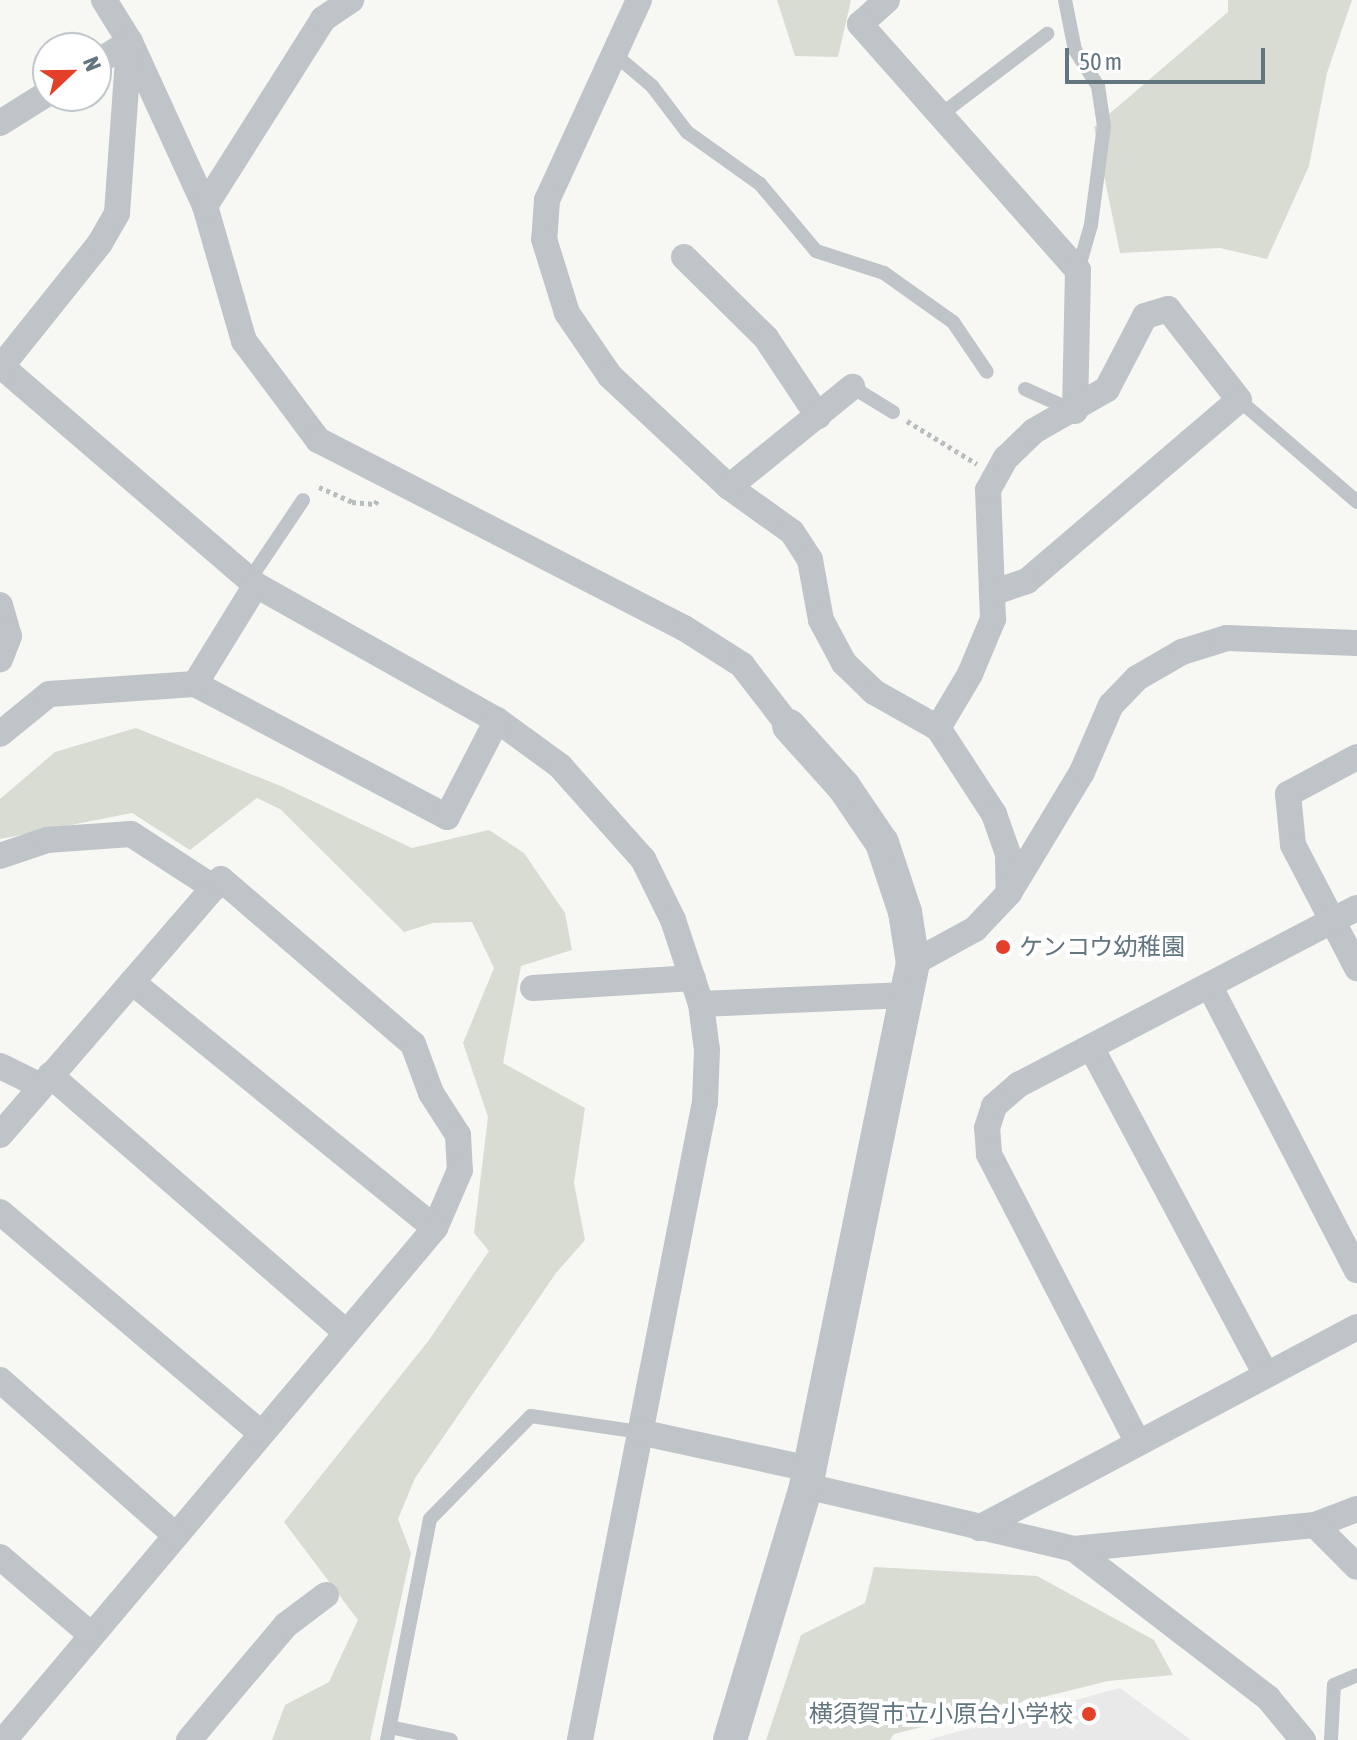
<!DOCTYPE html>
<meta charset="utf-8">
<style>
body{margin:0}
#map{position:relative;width:1357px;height:1740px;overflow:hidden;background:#f7f7f4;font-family:"Asap Condensed","Noto Sans JP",sans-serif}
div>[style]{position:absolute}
.built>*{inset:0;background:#e8e9e8}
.green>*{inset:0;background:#d8dcd3}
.path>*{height:5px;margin-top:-2.5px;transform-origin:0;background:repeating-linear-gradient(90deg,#b8bdbf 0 4px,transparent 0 8px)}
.service>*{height:14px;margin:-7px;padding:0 7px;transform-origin:7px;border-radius:7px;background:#bec4c7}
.minor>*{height:26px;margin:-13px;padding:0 13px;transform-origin:13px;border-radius:13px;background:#bec4c7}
.tertiary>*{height:34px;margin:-17px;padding:0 17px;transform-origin:17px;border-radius:17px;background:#bec4c7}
.dots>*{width:22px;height:22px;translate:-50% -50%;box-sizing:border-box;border:4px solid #fff;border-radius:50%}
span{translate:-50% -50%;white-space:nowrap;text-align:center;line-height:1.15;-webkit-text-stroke:8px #fff;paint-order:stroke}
.poi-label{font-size:24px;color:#62767f}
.left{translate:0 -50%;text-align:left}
.right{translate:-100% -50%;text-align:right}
.north{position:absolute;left:32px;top:32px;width:80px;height:80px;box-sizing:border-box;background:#fff;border:2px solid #c0c8cc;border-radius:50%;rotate:68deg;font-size:22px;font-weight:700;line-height:32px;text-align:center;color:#62767f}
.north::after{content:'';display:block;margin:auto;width:28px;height:36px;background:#e43f28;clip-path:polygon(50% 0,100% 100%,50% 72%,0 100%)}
.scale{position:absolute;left:1065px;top:48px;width:200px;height:36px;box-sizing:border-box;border:4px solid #62767f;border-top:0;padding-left:10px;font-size:24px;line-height:28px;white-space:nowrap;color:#62767f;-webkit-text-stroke:6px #fff;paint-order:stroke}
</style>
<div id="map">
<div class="built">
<i style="clip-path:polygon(1120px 1688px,1191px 1740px,927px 1740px)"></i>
</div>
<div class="green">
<i style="clip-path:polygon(777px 0,851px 0,838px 57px,795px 56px)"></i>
<i style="clip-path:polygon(1228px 0,1352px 0,1327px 73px,1309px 166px,1267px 259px,1220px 248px,1120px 253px,1094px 127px,1228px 12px)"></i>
<i style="clip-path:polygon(136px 728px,283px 787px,412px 848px,489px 830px,524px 853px,565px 913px,572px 950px,521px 966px,503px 1063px,585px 1108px,574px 1183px,585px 1240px,556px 1273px,415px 1478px,398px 1519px,411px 1553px,370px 1740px,272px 1740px,285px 1705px,329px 1682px,358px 1620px,284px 1522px,429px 1340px,489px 1251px,474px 1233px,488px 1117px,463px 1043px,494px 968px,472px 922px,433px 923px,404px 932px,280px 809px,257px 798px,190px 850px,132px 813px,0 839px,0 799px,55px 752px)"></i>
<i style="clip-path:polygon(874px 1567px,1037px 1576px,1154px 1640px,1173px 1675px,1108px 1681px,894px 1734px,890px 1740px,766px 1740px,801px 1635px,865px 1603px)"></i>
</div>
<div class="path">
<i style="left:907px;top:421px;width:82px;rotate:31.6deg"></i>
<i style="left:319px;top:487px;width:36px;rotate:24deg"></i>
<i style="left:352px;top:502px;width:23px;rotate:5deg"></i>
<i style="left:375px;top:504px;width:7px;rotate:-56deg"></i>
</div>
<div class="service">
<i style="left:1065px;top:0;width:51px;rotate:78.7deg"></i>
<i style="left:1075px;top:50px;width:43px;rotate:57.4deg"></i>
<i style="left:1098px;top:86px;width:40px;rotate:81.5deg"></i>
<i style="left:1104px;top:126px;width:100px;rotate:97.5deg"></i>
<i style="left:1091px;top:225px;width:47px;rotate:106.1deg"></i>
<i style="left:614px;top:54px;width:50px;rotate:40.1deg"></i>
<i style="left:652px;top:86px;width:58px;rotate:52.7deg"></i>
<i style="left:687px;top:132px;width:90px;rotate:35.5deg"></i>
<i style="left:760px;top:184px;width:87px;rotate:50.1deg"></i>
<i style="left:816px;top:251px;width:71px;rotate:17.9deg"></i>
<i style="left:884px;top:273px;width:85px;rotate:35.4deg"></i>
<i style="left:953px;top:322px;width:60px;rotate:55.8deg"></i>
<i style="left:939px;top:116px;width:136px;rotate:-37.2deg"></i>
<i style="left:852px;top:387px;width:48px;rotate:31.4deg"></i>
<i style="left:1025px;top:389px;width:51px;rotate:24.1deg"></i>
<i style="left:1239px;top:400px;width:156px;rotate:40.8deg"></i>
<i style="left:250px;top:579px;width:95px;rotate:-56.1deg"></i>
<i style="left:390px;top:1727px;width:62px;rotate:12deg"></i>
<i style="left:387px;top:1740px;width:225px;rotate:-79deg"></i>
<i style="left:430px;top:1519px;width:144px;rotate:-45.6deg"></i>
<i style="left:531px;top:1416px;width:109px;rotate:8.4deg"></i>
<i style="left:1331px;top:1740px;width:55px;rotate:-86.9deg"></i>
<i style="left:1334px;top:1685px;width:25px;rotate:-23deg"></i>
</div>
<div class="minor">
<i style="left:104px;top:0;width:49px;rotate:58.2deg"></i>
<i style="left:130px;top:42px;width:180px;rotate:65.4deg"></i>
<i style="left:205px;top:206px;width:141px;rotate:73.9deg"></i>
<i style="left:244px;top:341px;width:124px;rotate:53.2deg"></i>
<i style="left:318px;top:440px;width:411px;rotate:27.2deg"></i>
<i style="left:684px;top:628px;width:69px;rotate:32.5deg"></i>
<i style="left:742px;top:665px;width:77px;rotate:52.4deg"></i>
<i style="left:639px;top:0;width:220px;rotate:114.7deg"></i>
<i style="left:547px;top:200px;width:39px;rotate:94deg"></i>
<i style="left:544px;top:239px;width:77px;rotate:72.7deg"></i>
<i style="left:567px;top:313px;width:76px;rotate:55.7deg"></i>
<i style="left:610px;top:376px;width:163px;rotate:43deg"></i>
<i style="left:729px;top:487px;width:77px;rotate:35.5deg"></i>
<i style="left:792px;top:532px;width:33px;rotate:57deg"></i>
<i style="left:810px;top:560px;width:61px;rotate:79.6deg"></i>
<i style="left:821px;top:620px;width:49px;rotate:61.9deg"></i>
<i style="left:844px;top:663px;width:42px;rotate:44deg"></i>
<i style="left:874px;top:692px;width:73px;rotate:29.4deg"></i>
<i style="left:938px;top:728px;width:103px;rotate:56.9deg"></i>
<i style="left:994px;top:814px;width:42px;rotate:70.7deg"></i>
<i style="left:1008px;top:854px;width:39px;rotate:89deg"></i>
<i style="left:887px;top:0;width:36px;rotate:138deg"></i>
<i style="left:860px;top:24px;width:329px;rotate:48.5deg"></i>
<i style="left:1078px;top:270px;width:141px;rotate:91.2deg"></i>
<i style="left:96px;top:63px;width:40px;rotate:-32deg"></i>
<i style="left:0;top:123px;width:57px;rotate:-32deg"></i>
<i style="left:205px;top:206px;width:221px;rotate:-57.7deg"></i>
<i style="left:323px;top:19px;width:34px;rotate:-34deg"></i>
<i style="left:684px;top:257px;width:115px;rotate:44.6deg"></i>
<i style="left:766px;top:338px;width:94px;rotate:56.3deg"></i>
<i style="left:0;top:365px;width:338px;rotate:40.7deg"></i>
<i style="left:256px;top:585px;width:276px;rotate:29.3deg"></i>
<i style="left:497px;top:720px;width:78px;rotate:36.1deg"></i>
<i style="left:560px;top:766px;width:125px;rotate:48.3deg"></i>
<i style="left:643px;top:859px;width:68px;rotate:63.8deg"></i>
<i style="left:673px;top:920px;width:89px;rotate:71.6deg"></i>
<i style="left:701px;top:1004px;width:46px;rotate:82.6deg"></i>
<i style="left:707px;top:1050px;width:52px;rotate:92.2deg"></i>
<i style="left:705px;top:1102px;width:650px;rotate:101.09deg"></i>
<i style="left:0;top:368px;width:160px;rotate:-51.3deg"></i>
<i style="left:100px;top:243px;width:34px;rotate:-60deg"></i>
<i style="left:117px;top:213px;width:168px;rotate:-85.9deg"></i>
<i style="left:729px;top:487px;width:159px;rotate:-39.1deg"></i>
<i style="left:0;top:605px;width:32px;rotate:74deg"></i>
<i style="left:9px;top:636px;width:25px;rotate:111deg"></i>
<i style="left:195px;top:684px;width:285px;rotate:27.8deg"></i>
<i style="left:447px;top:817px;width:109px;rotate:-62.7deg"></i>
<i style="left:938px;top:728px;width:63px;rotate:-59.3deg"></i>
<i style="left:970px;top:674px;width:60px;rotate:-67.3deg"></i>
<i style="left:993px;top:619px;width:129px;rotate:-92.2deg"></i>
<i style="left:988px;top:490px;width:37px;rotate:-61deg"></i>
<i style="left:1006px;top:458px;width:39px;rotate:-44deg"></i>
<i style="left:1034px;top:431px;width:84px;rotate:-29.9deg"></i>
<i style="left:1107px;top:389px;width:82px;rotate:-62.5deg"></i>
<i style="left:1145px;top:316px;width:24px;rotate:-17deg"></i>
<i style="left:1168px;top:309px;width:115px;rotate:52deg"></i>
<i style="left:1239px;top:400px;width:279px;rotate:139.5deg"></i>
<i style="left:1027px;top:581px;width:37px;rotate:161deg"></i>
<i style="left:0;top:734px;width:63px;rotate:-39.2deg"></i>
<i style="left:49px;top:694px;width:146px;rotate:-3.9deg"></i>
<i style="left:195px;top:684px;width:116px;rotate:-58.4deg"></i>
<i style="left:1357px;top:757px;width:78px;rotate:151.8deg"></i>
<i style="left:1288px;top:794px;width:51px;rotate:84.4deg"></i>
<i style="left:1293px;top:845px;width:139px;rotate:62.5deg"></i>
<i style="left:0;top:856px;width:50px;rotate:-18.8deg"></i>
<i style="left:47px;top:840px;width:84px;rotate:-4.1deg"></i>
<i style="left:131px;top:834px;width:99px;rotate:33deg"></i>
<i style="left:913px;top:963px;width:71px;rotate:-28.7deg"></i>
<i style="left:975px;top:929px;width:50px;rotate:-46.6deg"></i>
<i style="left:1009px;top:893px;width:141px;rotate:-58.9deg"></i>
<i style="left:1082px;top:772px;width:73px;rotate:-66.6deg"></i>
<i style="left:1111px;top:705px;width:37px;rotate:-46deg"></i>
<i style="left:1137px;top:678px;width:52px;rotate:-30deg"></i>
<i style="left:1182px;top:652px;width:47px;rotate:-17.3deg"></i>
<i style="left:1227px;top:638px;width:130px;rotate:2.2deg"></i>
<i style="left:132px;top:982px;width:390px;rotate:39.1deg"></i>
<i style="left:1210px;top:987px;width:319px;rotate:62.6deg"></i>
<i style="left:533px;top:988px;width:160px;rotate:-3.6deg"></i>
<i style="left:701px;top:1004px;width:205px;rotate:-2.5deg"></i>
<i style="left:1091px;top:1047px;width:372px;rotate:61.9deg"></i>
<i style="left:0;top:1066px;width:46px;rotate:26deg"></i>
<i style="left:50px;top:1075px;width:392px;rotate:41deg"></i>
<i style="left:0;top:1135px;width:338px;rotate:-49.2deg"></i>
<i style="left:221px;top:879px;width:253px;rotate:40.7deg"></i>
<i style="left:413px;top:1044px;width:52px;rotate:69.8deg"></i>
<i style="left:431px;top:1093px;width:50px;rotate:57.3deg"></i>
<i style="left:458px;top:1135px;width:35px;rotate:87deg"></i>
<i style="left:460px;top:1170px;width:63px;rotate:113.3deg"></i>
<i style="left:435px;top:1228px;width:669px;rotate:130.09deg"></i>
<i style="left:0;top:1212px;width:342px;rotate:40.3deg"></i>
<i style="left:0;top:1380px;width:232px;rotate:41.5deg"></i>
<i style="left:639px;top:1432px;width:175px;rotate:12.2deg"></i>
<i style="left:1138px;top:1443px;width:325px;rotate:-117.3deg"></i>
<i style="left:989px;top:1154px;width:26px;rotate:-94deg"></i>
<i style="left:987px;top:1128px;width:23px;rotate:-72deg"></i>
<i style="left:994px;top:1106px;width:32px;rotate:-41deg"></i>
<i style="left:1018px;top:1085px;width:382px;rotate:-27.6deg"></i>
<i style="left:806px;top:1486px;width:275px;rotate:13.2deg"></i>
<i style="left:1074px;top:1549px;width:242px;rotate:-5.7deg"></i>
<i style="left:1315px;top:1525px;width:45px;rotate:-20.9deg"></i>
<i style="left:1315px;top:1525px;width:59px;rotate:45deg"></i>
<i style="left:979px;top:1528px;width:428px;rotate:-28deg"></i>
<i style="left:1074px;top:1549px;width:245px;rotate:37.5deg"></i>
<i style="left:1268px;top:1698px;width:55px;rotate:50.2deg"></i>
<i style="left:0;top:1557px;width:118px;rotate:40.5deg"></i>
<i style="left:189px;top:1740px;width:150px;rotate:-49.9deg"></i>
<i style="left:286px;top:1625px;width:50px;rotate:-36.9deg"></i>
</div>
<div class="tertiary">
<i style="left:730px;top:1740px;width:265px;rotate:-73.3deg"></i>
<i style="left:806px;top:1486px;width:534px;rotate:-78.44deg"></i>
<i style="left:913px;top:963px;width:52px;rotate:-98.9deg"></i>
<i style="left:905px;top:912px;width:73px;rotate:-108.4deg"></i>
<i style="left:882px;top:843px;width:68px;rotate:-124.2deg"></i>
<i style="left:844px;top:787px;width:82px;rotate:-132deg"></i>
</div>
<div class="dots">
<i style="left:1003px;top:947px;background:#e43f28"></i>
<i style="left:1089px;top:1714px;background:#e43f28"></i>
</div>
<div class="poi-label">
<span class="left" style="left:1019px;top:947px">ケンコウ幼稚園</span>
<span class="right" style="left:1073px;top:1714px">横須賀市立小原台小学校</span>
</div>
<div class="north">N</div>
<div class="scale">50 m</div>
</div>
